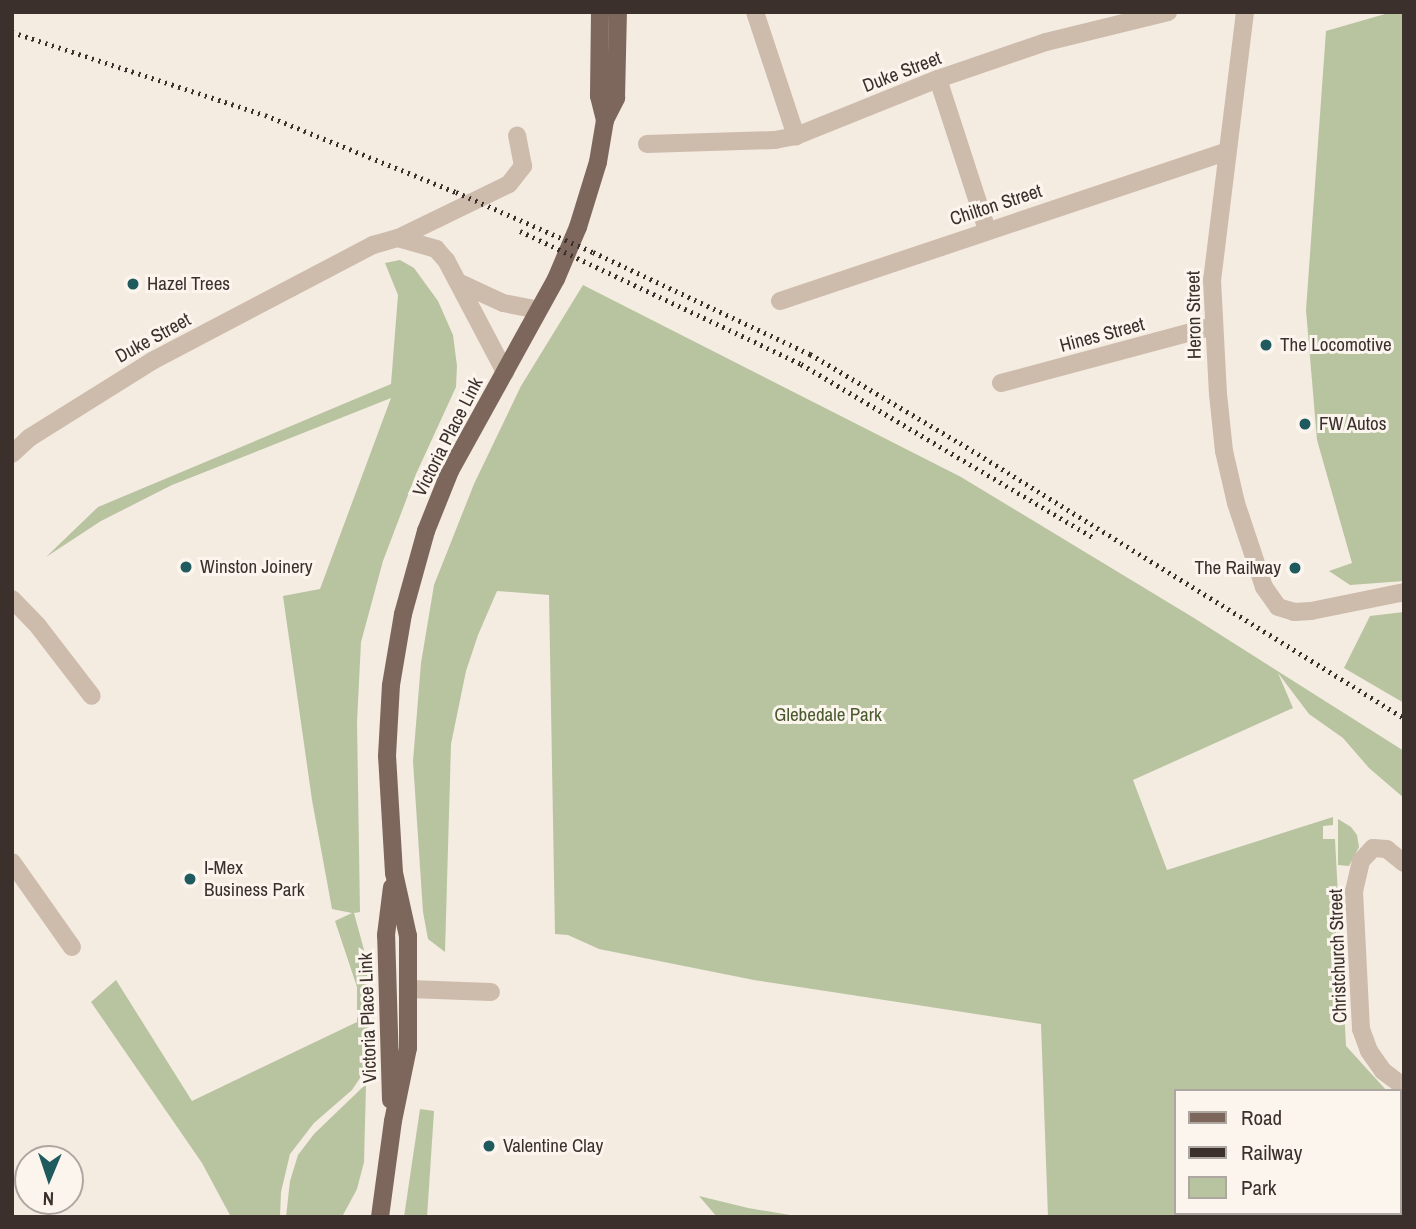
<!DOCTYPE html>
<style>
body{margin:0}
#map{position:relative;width:1416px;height:1229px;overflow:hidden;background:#f4ebe1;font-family:"Archivo Narrow",sans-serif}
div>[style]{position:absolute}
.green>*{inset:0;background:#b8c4a0}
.minor>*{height:18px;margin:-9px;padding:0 9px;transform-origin:9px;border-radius:9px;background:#cdbbac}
.major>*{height:18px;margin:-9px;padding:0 9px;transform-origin:9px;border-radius:9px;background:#7d675c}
.rail>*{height:5px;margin-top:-2.5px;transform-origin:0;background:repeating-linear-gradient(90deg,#3b302b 0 2px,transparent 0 7px)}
.dots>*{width:19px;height:19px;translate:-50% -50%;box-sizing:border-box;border:4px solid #fbf5ee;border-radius:50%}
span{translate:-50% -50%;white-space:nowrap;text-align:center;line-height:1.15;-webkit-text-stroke:6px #fbf5ee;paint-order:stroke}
.street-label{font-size:19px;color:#3b302b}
.poi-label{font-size:19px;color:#3b302b}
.left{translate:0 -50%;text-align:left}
.right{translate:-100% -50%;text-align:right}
.park-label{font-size:19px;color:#4a5a2e}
.frame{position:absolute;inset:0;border:14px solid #3b302b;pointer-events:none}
.legend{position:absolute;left:1174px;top:1089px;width:228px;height:126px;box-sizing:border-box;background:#fbf5ee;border:2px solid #aea6a0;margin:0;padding:9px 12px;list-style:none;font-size:21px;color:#3b302b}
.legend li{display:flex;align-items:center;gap:14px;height:35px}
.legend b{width:35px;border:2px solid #aea6a0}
.north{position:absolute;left:14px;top:1145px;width:70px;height:70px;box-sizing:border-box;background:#fbf5ee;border:2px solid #aea6a0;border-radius:50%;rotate:182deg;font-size:19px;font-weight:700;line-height:28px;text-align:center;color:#3b302b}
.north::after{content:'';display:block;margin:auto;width:24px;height:32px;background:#1f5a5e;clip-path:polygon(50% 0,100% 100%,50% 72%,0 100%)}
</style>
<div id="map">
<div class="green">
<i style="clip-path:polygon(1392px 12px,1404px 13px,1404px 581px,1350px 585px,1329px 571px,1352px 563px,1317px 440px,1306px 310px,1326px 31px)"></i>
<i style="clip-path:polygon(400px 260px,414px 268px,438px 301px,453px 335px,457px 366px,456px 387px,416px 474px,383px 561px,361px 642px,357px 722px,360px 912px,354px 913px,367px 961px,368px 1066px,352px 1090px,314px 1123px,290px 1154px,281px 1192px,280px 1217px,231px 1217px,202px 1163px,91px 1002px,116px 980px,192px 1101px,357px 1022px,357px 987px,335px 921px,352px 913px,332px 909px,312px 800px,283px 596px,320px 589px,391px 398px,172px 485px,101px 521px,46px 557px,98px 507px,391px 384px,398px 295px,385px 263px)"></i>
<i style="clip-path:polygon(583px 285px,961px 477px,1194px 618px,1404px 751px,1404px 798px,1369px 768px,1343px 738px,1309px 714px,1278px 673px,1293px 708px,1133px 780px,1167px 870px,1333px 817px,1333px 825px,1323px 826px,1323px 839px,1335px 839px,1346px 1046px,1387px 1091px,1176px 1091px,1176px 1213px,1358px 1213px,1358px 1217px,1048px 1217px,1041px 1024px,754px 980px,599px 949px,568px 935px,555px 934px,549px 595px,497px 591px,478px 635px,466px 671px,451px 744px,445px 952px,428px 939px,423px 912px,413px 761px,421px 663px,434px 585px,474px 484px,521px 386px)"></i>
<i style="clip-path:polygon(1404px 612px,1404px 703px,1344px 668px,1370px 616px)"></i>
<i style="clip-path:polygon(1338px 819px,1351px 827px,1357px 835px,1359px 847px,1349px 866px,1338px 865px)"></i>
<i style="clip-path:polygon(366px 1084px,364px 1162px,357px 1189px,342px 1217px,286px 1217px,290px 1181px,298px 1155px,314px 1134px)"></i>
<i style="clip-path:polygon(420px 1109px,434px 1111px,427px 1217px,404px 1217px)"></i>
<i style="clip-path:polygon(699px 1196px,748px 1208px,802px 1217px,717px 1217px)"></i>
</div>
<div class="minor">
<i style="left:755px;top:12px;width:131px;rotate:71.7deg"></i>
<i style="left:1245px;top:12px;width:270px;rotate:97deg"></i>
<i style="left:1212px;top:280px;width:114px;rotate:87deg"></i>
<i style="left:1218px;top:394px;width:57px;rotate:84deg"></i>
<i style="left:1224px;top:451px;width:53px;rotate:77deg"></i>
<i style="left:1236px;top:503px;width:89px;rotate:71.6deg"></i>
<i style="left:1264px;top:587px;width:24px;rotate:55deg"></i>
<i style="left:1278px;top:607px;width:17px;rotate:17deg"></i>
<i style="left:1294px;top:612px;width:17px;rotate:-3deg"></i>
<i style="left:1311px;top:611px;width:95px;rotate:-11.5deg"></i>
<i style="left:938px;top:79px;width:159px;rotate:72deg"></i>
<i style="left:647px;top:144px;width:128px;rotate:-1.8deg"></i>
<i style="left:775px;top:140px;width:21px;rotate:-11deg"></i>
<i style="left:796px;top:136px;width:153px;rotate:-21.9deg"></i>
<i style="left:938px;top:79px;width:114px;rotate:-18.9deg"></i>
<i style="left:1046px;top:42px;width:126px;rotate:-13.8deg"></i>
<i style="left:398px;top:238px;width:123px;rotate:-25.9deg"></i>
<i style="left:509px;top:184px;width:23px;rotate:-52deg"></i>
<i style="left:523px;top:166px;width:31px;rotate:-101deg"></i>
<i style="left:462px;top:284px;width:45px;rotate:24.9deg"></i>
<i style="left:503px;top:303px;width:36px;rotate:11deg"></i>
<i style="left:780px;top:301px;width:470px;rotate:-18.5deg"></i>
<i style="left:1001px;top:383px;width:220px;rotate:-15deg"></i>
<i style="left:12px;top:454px;width:23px;rotate:-43deg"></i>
<i style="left:29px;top:438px;width:145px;rotate:-32deg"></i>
<i style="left:152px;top:361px;width:250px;rotate:-27.7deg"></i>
<i style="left:373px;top:245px;width:26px;rotate:-16deg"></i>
<i style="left:398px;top:238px;width:40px;rotate:16deg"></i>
<i style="left:436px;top:249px;width:15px;rotate:48deg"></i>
<i style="left:446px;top:260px;width:127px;rotate:62.2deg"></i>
<i style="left:12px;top:599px;width:37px;rotate:46deg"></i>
<i style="left:38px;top:626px;width:88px;rotate:52.4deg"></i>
<i style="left:12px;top:862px;width:104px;rotate:54.8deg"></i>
<i style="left:1404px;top:863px;width:22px;rotate:-141deg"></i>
<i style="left:1387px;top:849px;width:14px;rotate:-176deg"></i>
<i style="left:1373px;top:848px;width:18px;rotate:133deg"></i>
<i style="left:1361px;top:861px;width:31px;rotate:103deg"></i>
<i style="left:1354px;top:891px;width:138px;rotate:87.1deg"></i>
<i style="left:1361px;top:1029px;width:23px;rotate:70deg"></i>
<i style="left:1369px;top:1051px;width:24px;rotate:55deg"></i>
<i style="left:1383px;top:1071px;width:26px;rotate:37deg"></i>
<i style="left:409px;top:989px;width:82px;rotate:2.1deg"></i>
<i style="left:1372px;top:1213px;width:4px;rotate:76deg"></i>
</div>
<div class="major">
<i style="left:600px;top:12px;width:84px;rotate:90.7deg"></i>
<i style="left:599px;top:96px;width:25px;rotate:76deg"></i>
<i style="left:391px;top:1100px;width:165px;rotate:-91.7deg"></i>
<i style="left:386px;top:935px;width:48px;rotate:-82.9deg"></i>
<i style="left:380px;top:1217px;width:97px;rotate:-82.3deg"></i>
<i style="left:393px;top:1121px;width:75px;rotate:-78.4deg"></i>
<i style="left:408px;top:1048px;width:112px;rotate:-90deg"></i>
<i style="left:408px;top:936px;width:65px;rotate:-102.5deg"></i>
<i style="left:394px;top:873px;width:117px;rotate:-93.4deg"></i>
<i style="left:387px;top:756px;width:71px;rotate:-86.8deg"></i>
<i style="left:391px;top:685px;width:72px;rotate:-80.4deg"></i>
<i style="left:403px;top:614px;width:86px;rotate:-74.5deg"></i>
<i style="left:426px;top:531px;width:65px;rotate:-68.2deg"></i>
<i style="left:450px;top:471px;width:219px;rotate:-61.1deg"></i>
<i style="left:556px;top:279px;width:56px;rotate:-67.1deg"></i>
<i style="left:578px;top:227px;width:68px;rotate:-72.9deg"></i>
<i style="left:598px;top:162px;width:43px;rotate:-80.5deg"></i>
<i style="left:605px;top:120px;width:25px;rotate:-63deg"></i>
<i style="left:616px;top:98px;width:86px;rotate:-88.7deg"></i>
</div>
<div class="rail">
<i style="left:12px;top:32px;width:266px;rotate:18.2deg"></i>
<i style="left:265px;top:115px;width:206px;rotate:22deg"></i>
<i style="left:456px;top:192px;width:150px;rotate:23.7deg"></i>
<i style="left:593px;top:252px;width:240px;rotate:25.2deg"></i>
<i style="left:810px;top:354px;width:174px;rotate:30.7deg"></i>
<i style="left:960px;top:443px;width:522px;rotate:31.77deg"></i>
<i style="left:520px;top:231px;width:311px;rotate:25.3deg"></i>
<i style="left:801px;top:364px;width:341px;rotate:30.7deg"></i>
</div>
<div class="dots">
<i style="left:133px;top:284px;background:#1f5a5e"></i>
<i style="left:1266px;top:345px;background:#1f5a5e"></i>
<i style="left:1305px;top:424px;background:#1f5a5e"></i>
<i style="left:186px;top:567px;background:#1f5a5e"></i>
<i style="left:1295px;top:568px;background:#1f5a5e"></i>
<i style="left:190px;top:879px;background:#1f5a5e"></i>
<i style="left:489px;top:1146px;background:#1f5a5e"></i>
</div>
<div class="street-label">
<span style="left:902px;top:72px;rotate:-21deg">Duke Street</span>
<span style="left:996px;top:205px;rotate:-18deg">Chilton Street</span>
<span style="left:1194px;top:315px;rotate:-91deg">Heron Street</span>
<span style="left:1102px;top:335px;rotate:-15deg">Hines Street</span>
<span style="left:153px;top:338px;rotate:-29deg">Duke Street</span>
<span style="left:448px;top:437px;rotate:-63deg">Victoria Place Link</span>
<span style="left:1338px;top:956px;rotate:-92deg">Christchurch Street</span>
<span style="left:368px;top:1018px;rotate:-92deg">Victoria Place Link</span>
</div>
<div class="poi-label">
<span class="left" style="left:147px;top:284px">Hazel Trees</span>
<span class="left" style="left:1280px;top:345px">The Locomotive</span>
<span class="left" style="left:1319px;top:424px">FW Autos</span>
<span class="left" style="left:200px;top:567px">Winston Joinery</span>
<span class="right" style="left:1281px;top:568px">The Railway</span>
<span class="left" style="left:204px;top:879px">I-Mex<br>Business Park</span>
<span class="left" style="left:503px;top:1146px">Valentine Clay</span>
</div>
<div class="park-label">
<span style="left:828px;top:715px">Glebedale Park</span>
</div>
<div class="frame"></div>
<ul class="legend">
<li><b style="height:9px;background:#7d675c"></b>Road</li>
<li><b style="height:9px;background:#3b302b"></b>Railway</li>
<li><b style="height:19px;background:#b8c4a0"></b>Park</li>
</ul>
<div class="north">N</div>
</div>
